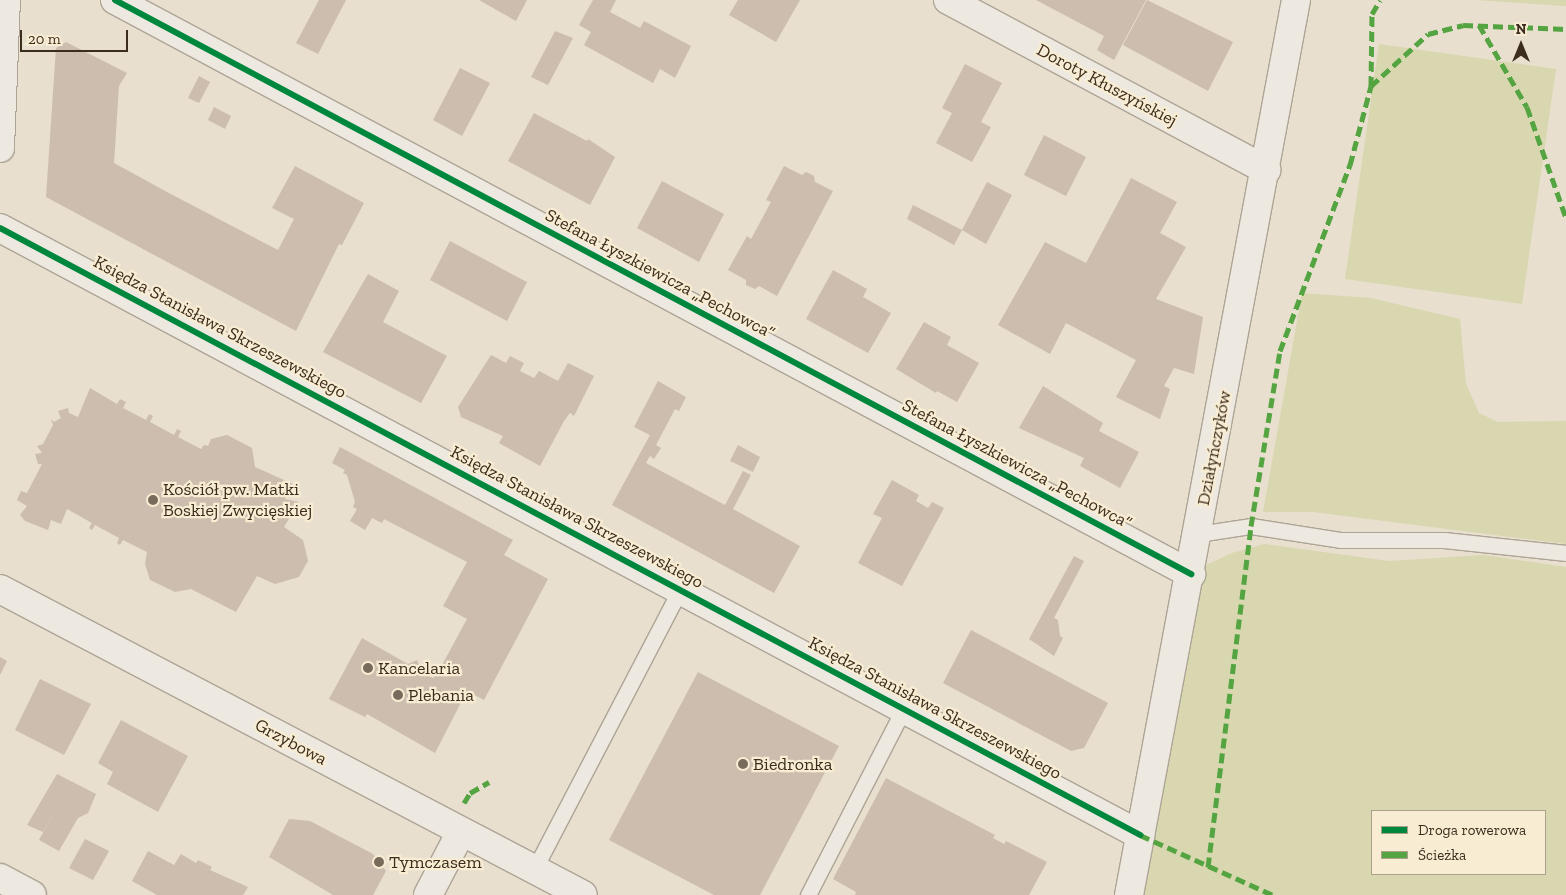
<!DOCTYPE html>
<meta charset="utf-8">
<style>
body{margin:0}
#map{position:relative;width:1566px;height:895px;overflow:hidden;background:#e8dfce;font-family:"Zilla Slab",serif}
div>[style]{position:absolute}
.green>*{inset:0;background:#d8d7af}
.building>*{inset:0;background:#ccbdae}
.roads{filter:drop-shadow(1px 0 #ada496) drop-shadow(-1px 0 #ada496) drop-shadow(0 1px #ada496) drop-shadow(0 -1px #ada496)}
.service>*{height:15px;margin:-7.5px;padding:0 7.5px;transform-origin:7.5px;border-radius:7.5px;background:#eee9e0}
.minor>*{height:28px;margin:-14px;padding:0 14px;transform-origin:14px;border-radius:14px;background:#eee9e0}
.tertiary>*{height:28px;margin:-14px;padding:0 14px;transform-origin:14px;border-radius:14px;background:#eee9e0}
.quiet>*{height:5px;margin-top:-2.5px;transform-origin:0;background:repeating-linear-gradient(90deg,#54a441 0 10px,transparent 0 15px)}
.cycleway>*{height:6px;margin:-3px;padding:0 3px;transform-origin:3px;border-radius:3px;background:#00873e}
.dots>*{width:14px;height:14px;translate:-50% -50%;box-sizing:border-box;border:2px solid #f8edd3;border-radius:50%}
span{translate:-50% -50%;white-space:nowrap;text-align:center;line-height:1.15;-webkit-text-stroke:4.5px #f8edd3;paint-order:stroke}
.street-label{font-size:18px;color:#3c2c1d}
.poi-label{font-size:18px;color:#3c2c1d}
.left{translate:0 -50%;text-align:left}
.legend{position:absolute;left:1371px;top:810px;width:175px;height:65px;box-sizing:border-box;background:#f8edd3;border:1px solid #ada08a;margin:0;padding:6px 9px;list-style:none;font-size:15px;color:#3c2c1d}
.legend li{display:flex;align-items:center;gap:10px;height:25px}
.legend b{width:25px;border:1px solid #ada08a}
.north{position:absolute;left:1496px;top:20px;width:50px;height:50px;-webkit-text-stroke:4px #f8edd3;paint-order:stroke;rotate:0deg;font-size:14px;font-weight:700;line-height:20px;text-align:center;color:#3c2c1d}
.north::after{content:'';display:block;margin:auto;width:18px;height:22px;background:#3c2c1d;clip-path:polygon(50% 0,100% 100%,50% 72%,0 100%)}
.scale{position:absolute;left:20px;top:30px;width:108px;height:22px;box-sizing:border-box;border:2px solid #3c2c1d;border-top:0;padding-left:6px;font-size:15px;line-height:18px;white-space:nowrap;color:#3c2c1d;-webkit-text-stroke:4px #f8edd3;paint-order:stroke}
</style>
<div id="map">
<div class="green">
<i style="clip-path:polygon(1476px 0,1566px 0,1566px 6px,1562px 6px)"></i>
<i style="clip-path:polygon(1379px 44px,1556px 69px,1522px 304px,1345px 279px)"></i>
<i style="clip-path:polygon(1302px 293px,1371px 298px,1460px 319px,1466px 384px,1479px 413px,1498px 422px,1566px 421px,1566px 544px,1313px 512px,1263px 512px)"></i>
<i style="clip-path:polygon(evenodd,1264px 544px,1389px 561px,1484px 555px,1566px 567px,1566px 895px,1142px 895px,1202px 576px,1206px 565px,1232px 553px,1264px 544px,1372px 811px,1545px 811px,1545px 874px,1372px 874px,1372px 811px)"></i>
</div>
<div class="building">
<i style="clip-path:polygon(319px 0,346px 0,318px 54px,296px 43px)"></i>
<i style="clip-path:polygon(479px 0,527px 0,516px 21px)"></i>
<i style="clip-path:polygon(593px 0,616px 0,610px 12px,640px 28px,644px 21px,691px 46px,675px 78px,660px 69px,653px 83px,584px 45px,591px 32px,579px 25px)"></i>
<i style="clip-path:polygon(738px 0,800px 0,776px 42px,729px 15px)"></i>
<i style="clip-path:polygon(1036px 0,1146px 0,1114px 60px,1097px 50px,1104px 36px)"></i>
<i style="clip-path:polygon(1147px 0,1233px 42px,1208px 91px,1123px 45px)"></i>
<i style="clip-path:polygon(555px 31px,573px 38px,548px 85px,531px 77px)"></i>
<i style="clip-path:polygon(66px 42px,127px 73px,119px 86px,114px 163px,167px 192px,278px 250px,294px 219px,272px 208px,295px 166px,364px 203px,342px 245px,339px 244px,296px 331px,46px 197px,56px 48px)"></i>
<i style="clip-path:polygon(965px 64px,1002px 83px,981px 122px,991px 127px,972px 162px,936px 143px,952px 113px,942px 108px)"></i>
<i style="clip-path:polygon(460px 68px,490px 83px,462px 136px,433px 120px)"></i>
<i style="clip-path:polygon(199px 76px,210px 82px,199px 103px,188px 98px)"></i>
<i style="clip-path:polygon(214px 107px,231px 116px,225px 129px,208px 120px)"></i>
<i style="clip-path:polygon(534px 113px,587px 141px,588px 139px,615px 157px,590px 205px,508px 161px)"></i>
<i style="clip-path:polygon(1044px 135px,1086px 157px,1066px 196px,1024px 175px)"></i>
<i style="clip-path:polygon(784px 166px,802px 175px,806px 172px,814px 176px,815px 182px,833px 191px,777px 296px,759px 286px,755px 289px,746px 285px,746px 280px,728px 270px,747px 236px,751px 239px,771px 202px,766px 200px)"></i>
<i style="clip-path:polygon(1131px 178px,1177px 202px,1160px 233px,1186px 247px,1156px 299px,1203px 317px,1194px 374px,1174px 368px,1164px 386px,1170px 389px,1160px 419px,1116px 397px,1136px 360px,1066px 323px,1050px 354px,998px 325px,1045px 242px,1086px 263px)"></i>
<i style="clip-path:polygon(662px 181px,724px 214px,699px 262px,637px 228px)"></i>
<i style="clip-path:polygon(987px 182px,1012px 195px,986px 244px,962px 230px)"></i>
<i style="clip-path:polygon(913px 205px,962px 230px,954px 245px,907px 219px)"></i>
<i style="clip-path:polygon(450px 241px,527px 282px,507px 321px,430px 280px)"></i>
<i style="clip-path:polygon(833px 270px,867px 289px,863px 297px,891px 313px,868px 353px,806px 319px)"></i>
<i style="clip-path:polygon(368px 274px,399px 291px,383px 322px,447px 356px,421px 403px,323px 352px)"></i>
<i style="clip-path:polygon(924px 322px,951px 337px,947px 345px,979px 363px,957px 402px,937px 391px,936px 393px,896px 369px)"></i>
<i style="clip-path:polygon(491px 355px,506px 363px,510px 356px,524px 363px,520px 371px,534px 378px,539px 371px,558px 381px,568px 363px,594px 376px,574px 416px,570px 413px,564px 421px,540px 466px,499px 443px,503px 436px,461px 417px,458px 407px)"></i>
<i style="clip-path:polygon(658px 381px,686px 397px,679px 411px,675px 409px,656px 445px,661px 448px,654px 459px,650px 456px,646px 463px,725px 505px,743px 471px,751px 475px,733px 509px,800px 546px,774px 593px,612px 505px,650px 435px,634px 427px)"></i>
<i style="clip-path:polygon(1043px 386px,1103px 423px,1099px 431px,1139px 452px,1120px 488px,1080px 466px,1084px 458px,1019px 428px)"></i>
<i style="clip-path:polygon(90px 388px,117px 404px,120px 399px,126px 402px,123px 408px,146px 420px,149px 414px,153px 416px,150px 422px,174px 435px,177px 429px,181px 431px,178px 437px,201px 449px,204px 445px,208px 446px,211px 439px,227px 435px,252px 448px,255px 467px,293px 484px,285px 499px,299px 502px,284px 527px,303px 540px,308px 561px,299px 577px,275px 584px,257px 576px,236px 612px,191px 589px,175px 592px,150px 580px,145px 564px,147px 552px,123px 540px,120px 545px,117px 543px,119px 538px,95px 525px,92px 530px,89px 528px,92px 523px,67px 509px,61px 524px,51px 520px,48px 530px,25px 521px,20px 515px,27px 506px,17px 500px,21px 491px,27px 493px,42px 464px,38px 464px,35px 454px,42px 453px,37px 446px,43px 444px,53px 425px,51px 419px,54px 422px,61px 418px,58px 411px,68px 408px,69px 413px,78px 417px)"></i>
<i style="clip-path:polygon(738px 445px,760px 457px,753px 472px,730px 461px)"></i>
<i style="clip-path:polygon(340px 447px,513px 540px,504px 555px,548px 579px,484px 700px,467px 691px,435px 753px,367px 714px,365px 717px,329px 699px,362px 638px,408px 664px,417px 660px,421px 671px,433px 678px,436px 676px,467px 619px,443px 606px,467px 562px,384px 519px,382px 523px,372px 518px,365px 530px,350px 521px,357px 509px,353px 507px,355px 502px,347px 475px,343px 473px,345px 470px,332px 463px)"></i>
<i style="clip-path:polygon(892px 480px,919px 495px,916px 501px,928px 508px,932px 502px,944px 508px,902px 586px,858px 563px,882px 518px,873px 514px)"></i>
<i style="clip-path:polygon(1074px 556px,1084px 561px,1054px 618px,1058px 620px,1060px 636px,1063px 638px,1054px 656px,1029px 639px)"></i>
<i style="clip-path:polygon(971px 630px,1108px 703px,1084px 748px,1071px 751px,943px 683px)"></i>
<i style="clip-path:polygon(0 657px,7px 661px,0 675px)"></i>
<i style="clip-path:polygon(698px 672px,839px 746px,760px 895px,714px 895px,609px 840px)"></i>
<i style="clip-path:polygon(40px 679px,91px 704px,64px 755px,15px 730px)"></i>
<i style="clip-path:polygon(121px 720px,188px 756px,158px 812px,107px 784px,113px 772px,98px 763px)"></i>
<i style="clip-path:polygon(57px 774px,96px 794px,88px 813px,78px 818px,59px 851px,39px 840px,57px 807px,43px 832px,27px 825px)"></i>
<i style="clip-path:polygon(886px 778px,995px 835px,993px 838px,1004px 844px,1006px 841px,1047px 862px,1029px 895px,855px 895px,856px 892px,833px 879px)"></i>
<i style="clip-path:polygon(289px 819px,310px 821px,373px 854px,386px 871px,373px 895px,333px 895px,269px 857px)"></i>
<i style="clip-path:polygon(85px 839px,109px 851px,93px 880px,69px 868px)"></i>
<i style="clip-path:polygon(148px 851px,174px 865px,181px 854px,196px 863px,198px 860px,212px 867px,210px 870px,248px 887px,243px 895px,157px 895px,132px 881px)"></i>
</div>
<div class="roads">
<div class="service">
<i style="left:1198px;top:534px;width:54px;rotate:-8.6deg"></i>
<i style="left:1251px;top:526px;width:90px;rotate:8.9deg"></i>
<i style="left:1340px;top:540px;width:104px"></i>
<i style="left:1444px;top:540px;width:123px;rotate:6.1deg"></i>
<i style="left:534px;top:870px;width:317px;rotate:-62.5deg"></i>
<i style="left:808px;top:895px;width:210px;rotate:-62.8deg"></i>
</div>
<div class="minor">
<i style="left:115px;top:0;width:1220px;rotate:28.08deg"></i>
<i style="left:948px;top:0;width:361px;rotate:28.1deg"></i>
<i style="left:0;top:148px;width:148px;rotate:-87.7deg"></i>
<i style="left:0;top:228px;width:1292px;rotate:28.03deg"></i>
<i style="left:0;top:878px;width:36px;rotate:28deg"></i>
<i style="left:428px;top:895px;width:71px;rotate:-62.4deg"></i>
<i style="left:1129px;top:895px;width:910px;rotate:-79.43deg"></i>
</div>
<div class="tertiary">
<i style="left:0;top:589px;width:658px;rotate:27.69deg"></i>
</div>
</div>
<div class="quiet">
<i style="left:1479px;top:25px;width:95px;rotate:59.7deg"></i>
<i style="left:1527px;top:107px;width:118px;rotate:70.6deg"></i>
<i style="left:1371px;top:86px;width:77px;rotate:-42.4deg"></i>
<i style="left:1428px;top:34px;width:36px;rotate:-14deg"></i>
<i style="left:1463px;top:25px;width:103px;rotate:2.2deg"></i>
<i style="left:464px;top:803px;width:12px;rotate:-59deg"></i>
<i style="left:470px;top:793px;width:22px;rotate:-30deg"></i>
<i style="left:1140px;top:835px;width:146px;rotate:24.3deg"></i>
<i style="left:1208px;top:867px;width:344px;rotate:-82.8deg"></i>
<i style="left:1251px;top:526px;width:177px;rotate:-80.6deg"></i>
<i style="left:1280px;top:351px;width:199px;rotate:-69.4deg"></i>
<i style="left:1350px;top:165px;width:82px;rotate:-75.1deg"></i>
<i style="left:1371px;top:86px;width:72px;rotate:-89.2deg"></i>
<i style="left:1372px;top:14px;width:16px;rotate:-60deg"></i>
</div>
<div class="cycleway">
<i style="left:115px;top:0;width:1220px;rotate:28.08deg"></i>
<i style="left:0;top:228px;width:1292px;rotate:28.03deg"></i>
</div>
<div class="dots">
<i style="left:153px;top:500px;background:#786b5b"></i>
<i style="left:368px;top:668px;background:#786b5b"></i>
<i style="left:398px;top:695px;background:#786b5b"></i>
<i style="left:743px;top:764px;background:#786b5b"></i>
<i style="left:379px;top:862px;background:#786b5b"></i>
</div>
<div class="street-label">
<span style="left:1107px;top:85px;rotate:28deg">Doroty Kłuszyńskiej</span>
<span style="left:660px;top:274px;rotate:28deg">Stefana Łyszkiewicza „Pechowca”</span>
<span style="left:220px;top:327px;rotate:28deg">Księdza Stanisława Skrzeszewskiego</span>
<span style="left:1214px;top:448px;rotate:-79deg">Działyńczyków</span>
<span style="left:1017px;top:464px;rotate:28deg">Stefana Łyszkiewicza „Pechowca”</span>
<span style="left:577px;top:517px;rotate:28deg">Księdza Stanisława Skrzeszewskiego</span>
<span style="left:935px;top:708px;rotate:28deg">Księdza Stanisława Skrzeszewskiego</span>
<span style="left:291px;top:742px;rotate:28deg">Grzybowa</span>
</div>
<div class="poi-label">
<span class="left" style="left:163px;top:500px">Kościół pw. Matki<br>Boskiej Zwycięskiej</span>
<span class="left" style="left:378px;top:668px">Kancelaria</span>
<span class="left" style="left:408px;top:695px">Plebania</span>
<span class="left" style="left:753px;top:764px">Biedronka</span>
<span class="left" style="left:389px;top:862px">Tymczasem</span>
</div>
<ul class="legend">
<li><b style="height:6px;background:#00873e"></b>Droga rowerowa</li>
<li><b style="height:6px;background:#54a441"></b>Ścieżka</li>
</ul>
<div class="north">N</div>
<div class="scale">20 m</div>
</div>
